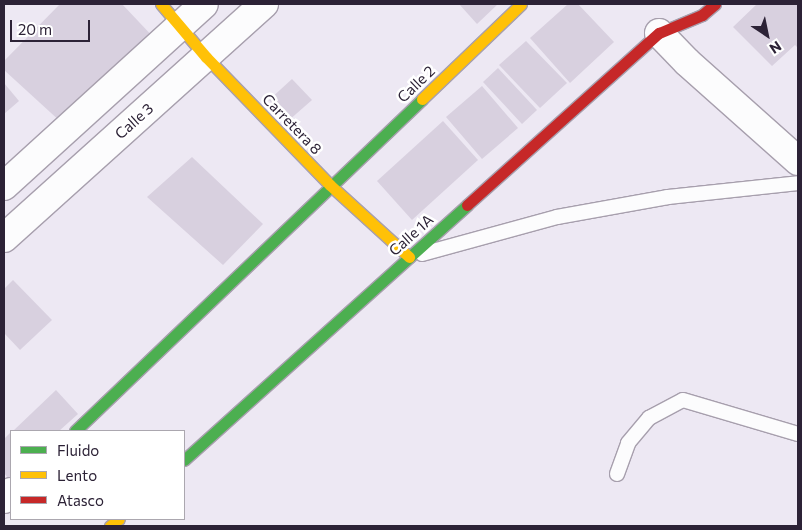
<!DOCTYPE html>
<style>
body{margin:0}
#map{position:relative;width:802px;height:530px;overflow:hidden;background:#ede8f3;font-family:Commissioner,sans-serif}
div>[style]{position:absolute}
.building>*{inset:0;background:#d8d0df}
.roads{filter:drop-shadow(1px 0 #a79fad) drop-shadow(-1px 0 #a79fad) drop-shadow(0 1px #a79fad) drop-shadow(0 -1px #a79fad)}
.lane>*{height:14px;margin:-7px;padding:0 7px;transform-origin:7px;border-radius:7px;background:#fcfcfd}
.street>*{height:28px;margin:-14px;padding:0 14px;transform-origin:14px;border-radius:14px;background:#fcfcfd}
.fast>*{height:11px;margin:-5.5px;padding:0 5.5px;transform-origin:5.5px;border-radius:5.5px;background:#4caf50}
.slow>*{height:11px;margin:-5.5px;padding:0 5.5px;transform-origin:5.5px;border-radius:5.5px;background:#ffc107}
.jam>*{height:11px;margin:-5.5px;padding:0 5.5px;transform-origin:5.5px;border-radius:5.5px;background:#c62828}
span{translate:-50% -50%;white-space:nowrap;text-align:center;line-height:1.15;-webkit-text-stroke:5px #fff;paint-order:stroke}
.street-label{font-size:15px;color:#2c2236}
.frame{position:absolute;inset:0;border:5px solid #2c2236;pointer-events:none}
.legend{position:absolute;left:10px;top:430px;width:175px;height:90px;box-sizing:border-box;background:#fff;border:1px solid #aba7af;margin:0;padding:6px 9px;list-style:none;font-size:15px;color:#2c2236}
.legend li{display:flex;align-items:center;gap:10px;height:25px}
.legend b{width:25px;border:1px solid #aba7af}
.north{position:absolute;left:742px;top:10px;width:50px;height:50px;-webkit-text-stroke:4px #fff;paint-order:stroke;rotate:146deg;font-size:14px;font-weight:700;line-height:20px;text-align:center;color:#2c2236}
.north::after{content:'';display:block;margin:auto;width:18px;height:22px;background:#2c2236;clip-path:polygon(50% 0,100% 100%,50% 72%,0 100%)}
.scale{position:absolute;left:10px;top:20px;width:80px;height:22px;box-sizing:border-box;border:2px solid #2c2236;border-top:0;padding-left:6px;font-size:15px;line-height:18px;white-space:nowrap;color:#2c2236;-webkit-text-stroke:4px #fff;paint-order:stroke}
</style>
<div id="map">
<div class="building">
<i style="clip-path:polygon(60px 4px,122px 4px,156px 40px,62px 123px,4px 70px,4px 61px)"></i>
<i style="clip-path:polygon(459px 4px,498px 4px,477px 24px)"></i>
<i style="clip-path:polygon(568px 4px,578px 4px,614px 42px,570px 83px,530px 38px)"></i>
<i style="clip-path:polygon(757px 4px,798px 4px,798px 48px,795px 45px,772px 66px,733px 27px)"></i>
<i style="clip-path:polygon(526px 41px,567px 83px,540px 108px,499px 65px)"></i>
<i style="clip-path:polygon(498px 68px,537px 110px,522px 124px,483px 82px)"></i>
<i style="clip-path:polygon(292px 79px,312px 100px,288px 121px,269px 100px)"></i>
<i style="clip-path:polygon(4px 83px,19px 101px,4px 114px)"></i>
<i style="clip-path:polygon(482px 86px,518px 128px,482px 159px,446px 117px)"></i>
<i style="clip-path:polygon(443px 121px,478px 160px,412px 220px,377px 181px)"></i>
<i style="clip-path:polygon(192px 157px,263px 224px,223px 265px,147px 197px)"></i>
<i style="clip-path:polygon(13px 280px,52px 320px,20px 350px,4px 333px,4px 289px)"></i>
<i style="clip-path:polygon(56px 390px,78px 414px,59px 431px,13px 431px)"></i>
<i style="clip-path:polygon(11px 432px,11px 476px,8px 478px,4px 473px,4px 439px)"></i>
</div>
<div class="roads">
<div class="lane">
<i style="left:422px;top:254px;width:140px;rotate:-15.3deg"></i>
<i style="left:557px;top:217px;width:113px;rotate:-10.2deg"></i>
<i style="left:668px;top:197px;width:131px;rotate:-6.1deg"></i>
<i style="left:617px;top:474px;width:33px;rotate:-70deg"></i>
<i style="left:628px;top:443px;width:33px;rotate:-50deg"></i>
<i style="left:649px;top:418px;width:38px;rotate:-28deg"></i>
<i style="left:683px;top:400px;width:120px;rotate:16.5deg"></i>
</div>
<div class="street">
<i style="left:659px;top:33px;width:40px;rotate:46deg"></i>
<i style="left:687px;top:62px;width:149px;rotate:41.7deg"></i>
<i style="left:4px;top:186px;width:270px;rotate:-42.3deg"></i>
<i style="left:4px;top:238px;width:350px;rotate:-42deg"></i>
<i style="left:4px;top:499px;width:10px;rotate:-45deg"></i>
</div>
<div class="fast">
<i style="left:75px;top:431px;width:480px;rotate:-43.7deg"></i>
<i style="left:184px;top:460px;width:381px;rotate:-42deg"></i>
</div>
<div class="slow">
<i style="left:161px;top:4px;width:70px;rotate:49.7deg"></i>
<i style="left:206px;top:57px;width:178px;rotate:45.9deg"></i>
<i style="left:330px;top:185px;width:107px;rotate:42.3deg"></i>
<i style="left:422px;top:99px;width:137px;rotate:-43.8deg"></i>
<i style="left:110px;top:526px;width:11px;rotate:-38deg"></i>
</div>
<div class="jam">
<i style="left:467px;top:205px;width:258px;rotate:-41.9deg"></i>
<i style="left:659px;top:33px;width:47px;rotate:-22.7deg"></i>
<i style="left:702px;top:15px;width:17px;rotate:-40deg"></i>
</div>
</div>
<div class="street-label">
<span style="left:416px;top:84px;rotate:-44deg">Calle 2</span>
<span style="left:134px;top:121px;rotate:-42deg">Calle 3</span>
<span style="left:292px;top:124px;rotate:46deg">Carretera 8</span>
<span style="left:411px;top:235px;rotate:-42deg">Calle 1A</span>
</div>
<div class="frame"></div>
<ul class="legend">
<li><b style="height:6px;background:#4caf50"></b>Fluido</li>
<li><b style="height:6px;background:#ffc107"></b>Lento</li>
<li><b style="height:6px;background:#c62828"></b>Atasco</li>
</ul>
<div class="north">N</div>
<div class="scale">20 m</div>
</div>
